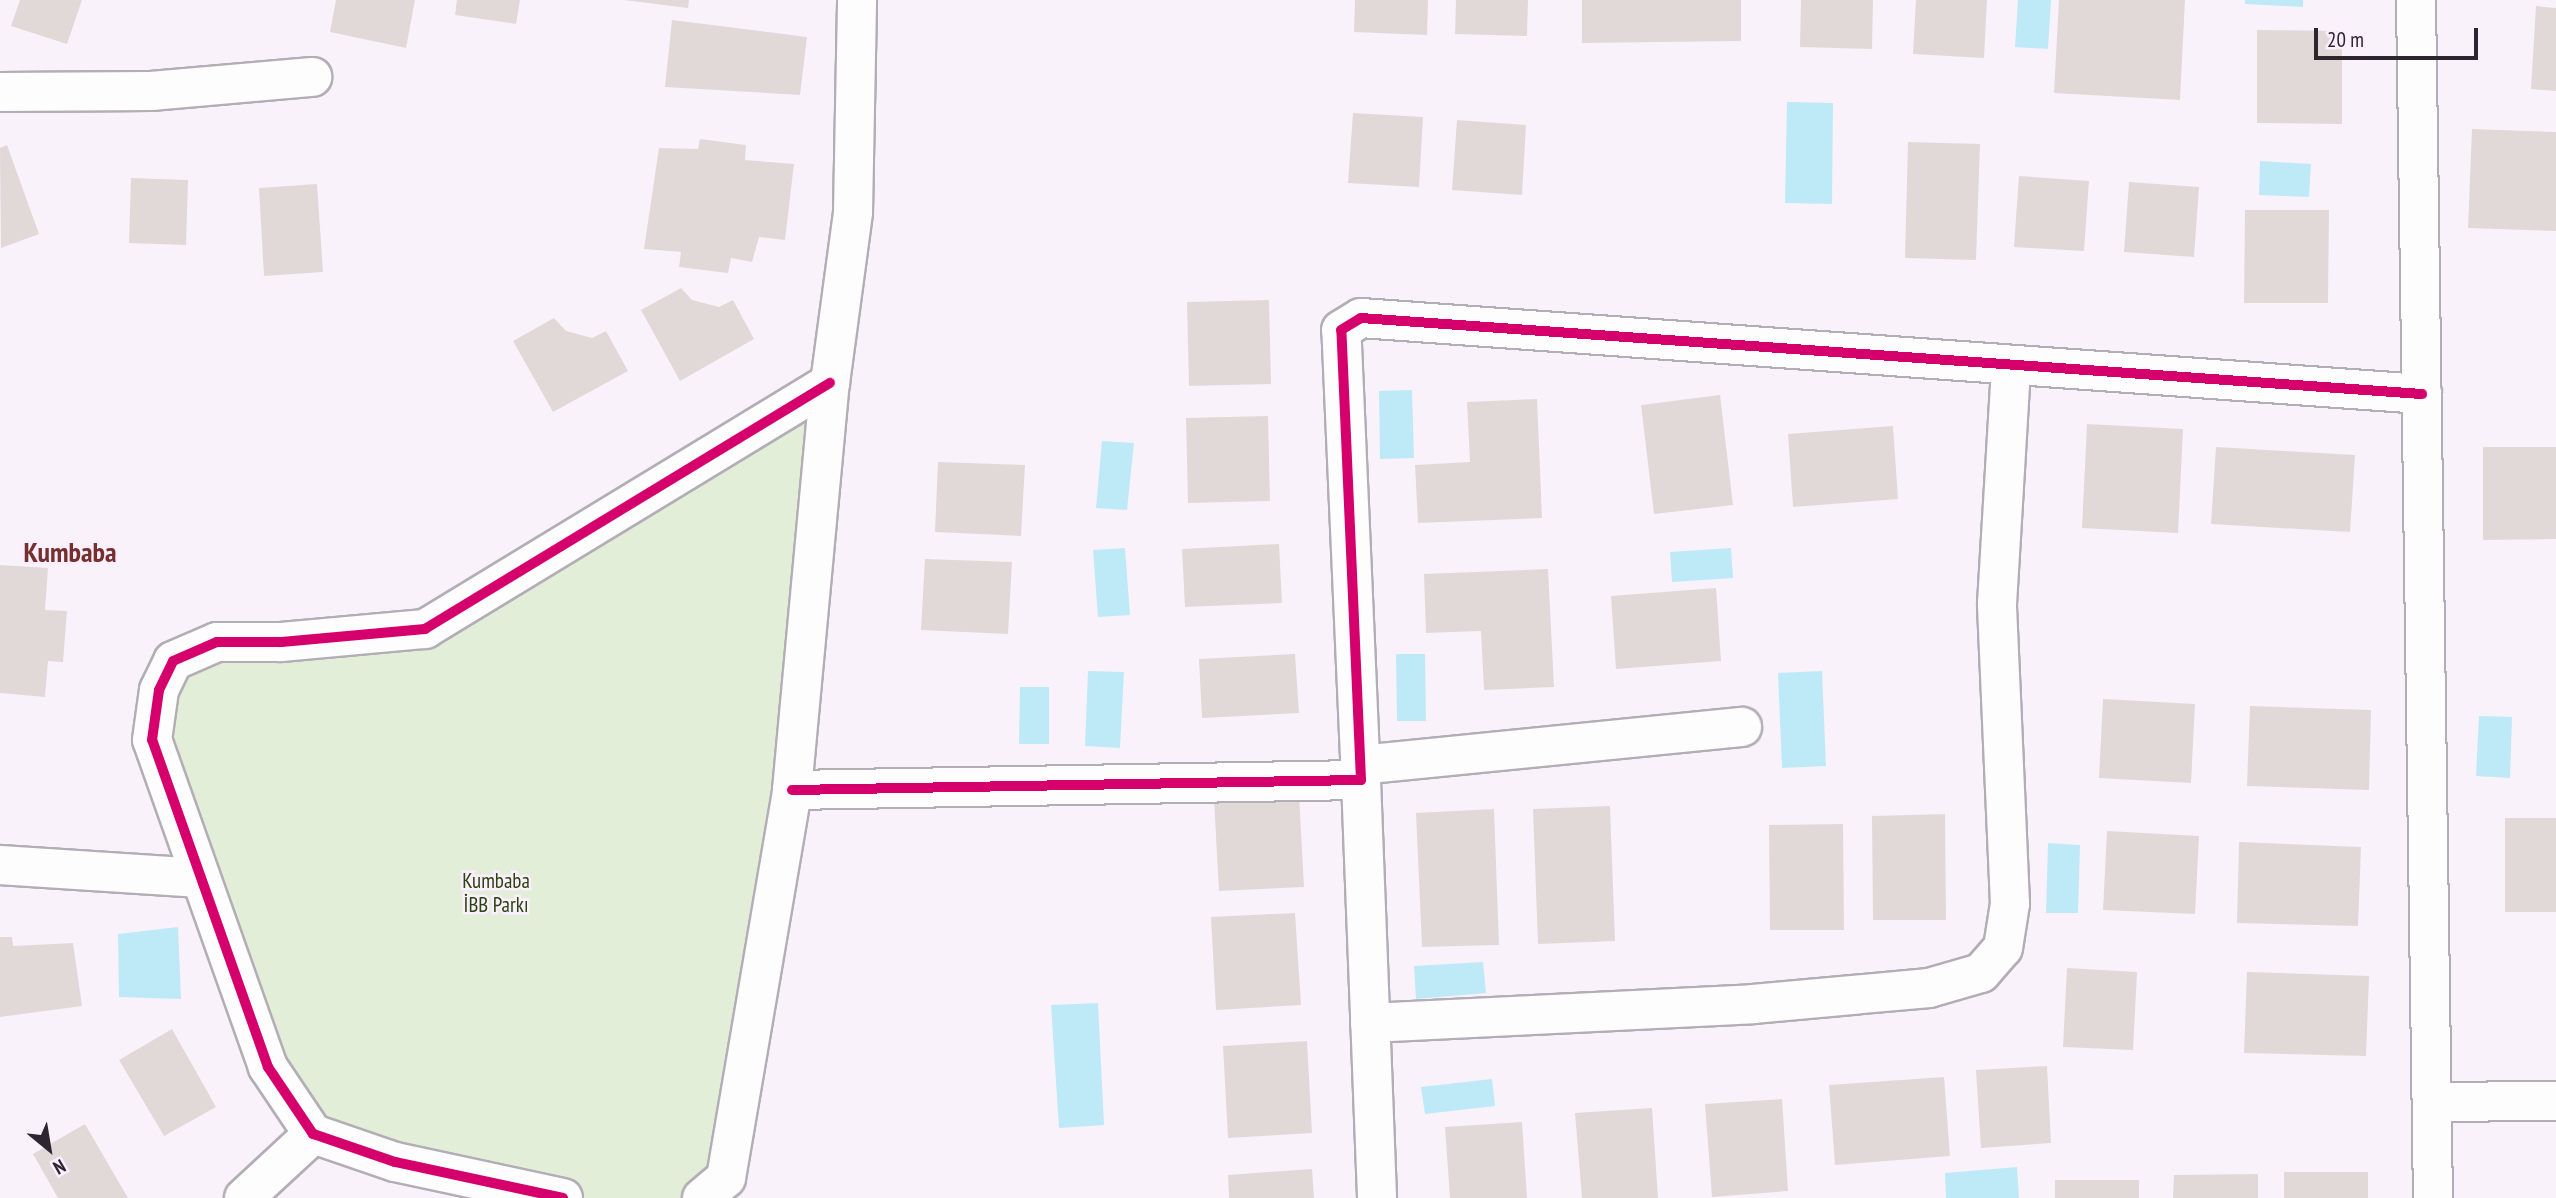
<!DOCTYPE html>
<meta charset="utf-8">
<style>
body{margin:0}
#map{position:relative;width:2556px;height:1198px;overflow:hidden;background:#f9f2fb;font-family:"PT Sans Narrow",sans-serif}
div>[style]{position:absolute}
.green>*{inset:0;background:#e2eed8}
.water>*{inset:0;background:#beeaf8}
.building>*{inset:0;background:#e1d9d8}
.roads{filter:drop-shadow(2px 0 #b3adb6) drop-shadow(-2px 0 #b3adb6) drop-shadow(0 2px #b3adb6) drop-shadow(0 -2px #b3adb6)}
.minor>*{height:38px;margin:-19px;padding:0 19px;transform-origin:19px;border-radius:19px;background:#fefdfe}
.cycleway>*{height:10px;margin:-5px;padding:0 5px;transform-origin:5px;border-radius:5px;background:#d6006c}
span{translate:-50% -50%;white-space:nowrap;text-align:center;line-height:1.15;-webkit-text-stroke:5px #faeeff;paint-order:stroke}
.park-label{font-size:21px;color:#29440c}
.district-label{font-size:28px;color:#752f2c;font-weight:700}
.north{position:absolute;left:14px;top:1114px;width:70px;height:70px;-webkit-text-stroke:5px #faeeff;paint-order:stroke;rotate:150deg;font-size:19px;font-weight:700;line-height:28px;text-align:center;color:#2d2630}
.north::after{content:'';display:block;margin:auto;width:24px;height:32px;background:#2d2630;clip-path:polygon(50% 0,100% 100%,50% 72%,0 100%)}
.scale{position:absolute;left:2314px;top:28px;width:164px;height:32px;box-sizing:border-box;border:4px solid #2d2630;border-top:0;padding-left:9px;font-size:21px;line-height:24px;white-space:nowrap;color:#2d2630;-webkit-text-stroke:5px #faeeff;paint-order:stroke}
</style>
<div id="map">
<div class="green">
<i style="clip-path:polygon(830px 383px,792px 790px,702px 1198px,563px 1198px,313px 1134px,152px 740px,173px 661px,425px 629px)"></i>
</div>
<div class="water">
<i style="clip-path:polygon(2018px 0,2051px 0,2048px 49px,2015px 47px)"></i>
<i style="clip-path:polygon(2245px 0,2303px 0,2303px 7px,2245px 4px)"></i>
<i style="clip-path:polygon(1787px 102px,1833px 103px,1832px 204px,1785px 203px)"></i>
<i style="clip-path:polygon(2260px 161px,2311px 164px,2309px 197px,2259px 195px)"></i>
<i style="clip-path:polygon(1412px 390px,1414px 458px,1380px 459px,1379px 391px)"></i>
<i style="clip-path:polygon(1102px 441px,1134px 443px,1127px 510px,1096px 508px)"></i>
<i style="clip-path:polygon(1125px 548px,1130px 615px,1098px 617px,1093px 550px)"></i>
<i style="clip-path:polygon(1731px 548px,1733px 578px,1672px 582px,1670px 552px)"></i>
<i style="clip-path:polygon(1396px 654px,1425px 654px,1426px 721px,1397px 721px)"></i>
<i style="clip-path:polygon(1088px 671px,1124px 672px,1120px 748px,1085px 746px)"></i>
<i style="clip-path:polygon(1822px 671px,1826px 766px,1782px 768px,1778px 673px)"></i>
<i style="clip-path:polygon(1020px 687px,1049px 687px,1049px 744px,1019px 744px)"></i>
<i style="clip-path:polygon(2479px 716px,2512px 717px,2510px 778px,2476px 776px)"></i>
<i style="clip-path:polygon(2048px 843px,2080px 845px,2078px 913px,2046px 913px)"></i>
<i style="clip-path:polygon(178px 927px,181px 999px,119px 997px,118px 934px)"></i>
<i style="clip-path:polygon(1483px 962px,1486px 993px,1416px 999px,1414px 966px)"></i>
<i style="clip-path:polygon(1098px 1003px,1104px 1125px,1059px 1128px,1051px 1005px)"></i>
<i style="clip-path:polygon(1492px 1079px,1495px 1106px,1425px 1114px,1421px 1087px)"></i>
<i style="clip-path:polygon(2017px 1167px,2019px 1198px,1946px 1198px,1945px 1173px)"></i>
</div>
<div class="building">
<i style="clip-path:polygon(20px 0,82px 0,67px 44px,11px 26px)"></i>
<i style="clip-path:polygon(336px 0,415px 0,406px 48px,330px 32px)"></i>
<i style="clip-path:polygon(457px 0,520px 0,516px 24px,455px 15px)"></i>
<i style="clip-path:polygon(624px 0,689px 0,688px 8px)"></i>
<i style="clip-path:polygon(1355px 0,1428px 0,1427px 35px,1354px 32px)"></i>
<i style="clip-path:polygon(1456px 0,1528px 0,1527px 36px,1455px 34px)"></i>
<i style="clip-path:polygon(1582px 0,1741px 0,1741px 41px,1582px 43px)"></i>
<i style="clip-path:polygon(1801px 0,1873px 0,1872px 49px,1800px 47px)"></i>
<i style="clip-path:polygon(1916px 0,1987px 0,1984px 58px,1913px 54px)"></i>
<i style="clip-path:polygon(2059px 0,2185px 0,2180px 100px,2054px 93px)"></i>
<i style="clip-path:polygon(2536px 6px,2556px 8px,2556px 91px,2531px 89px)"></i>
<i style="clip-path:polygon(672px 20px,807px 37px,800px 95px,665px 87px)"></i>
<i style="clip-path:polygon(2257px 30px,2342px 31px,2342px 124px,2257px 123px)"></i>
<i style="clip-path:polygon(1353px 113px,1423px 117px,1419px 187px,1348px 183px)"></i>
<i style="clip-path:polygon(1457px 120px,1526px 125px,1522px 195px,1452px 190px)"></i>
<i style="clip-path:polygon(2472px 129px,2556px 132px,2556px 231px,2468px 228px)"></i>
<i style="clip-path:polygon(700px 139px,746px 145px,745px 160px,794px 164px,785px 240px,759px 237px,752px 262px,731px 258px,728px 273px,679px 267px,681px 252px,644px 249px,659px 148px,698px 149px)"></i>
<i style="clip-path:polygon(1908px 142px,1980px 144px,1976px 260px,1905px 258px)"></i>
<i style="clip-path:polygon(7px 145px,39px 234px,1px 248px,0 148px)"></i>
<i style="clip-path:polygon(2019px 176px,2089px 181px,2084px 251px,2014px 247px)"></i>
<i style="clip-path:polygon(131px 178px,188px 180px,186px 245px,129px 243px)"></i>
<i style="clip-path:polygon(2129px 182px,2199px 187px,2194px 257px,2124px 252px)"></i>
<i style="clip-path:polygon(317px 184px,323px 272px,264px 276px,259px 188px)"></i>
<i style="clip-path:polygon(2245px 210px,2329px 210px,2328px 303px,2244px 303px)"></i>
<i style="clip-path:polygon(681px 288px,692px 300px,719px 307px,733px 300px,754px 339px,680px 381px,641px 310px)"></i>
<i style="clip-path:polygon(1269px 300px,1271px 384px,1189px 386px,1187px 302px)"></i>
<i style="clip-path:polygon(554px 318px,566px 331px,592px 338px,606px 331px,628px 371px,553px 412px,513px 341px)"></i>
<i style="clip-path:polygon(1720px 395px,1733px 505px,1654px 514px,1641px 405px)"></i>
<i style="clip-path:polygon(1537px 399px,1542px 518px,1418px 523px,1415px 465px,1470px 462px,1467px 402px)"></i>
<i style="clip-path:polygon(1268px 416px,1270px 501px,1188px 503px,1186px 418px)"></i>
<i style="clip-path:polygon(2087px 424px,2183px 429px,2178px 533px,2082px 528px)"></i>
<i style="clip-path:polygon(1893px 426px,1898px 499px,1793px 507px,1788px 434px)"></i>
<i style="clip-path:polygon(2216px 447px,2355px 455px,2350px 532px,2211px 524px)"></i>
<i style="clip-path:polygon(2483px 447px,2556px 447px,2556px 539px,2483px 540px)"></i>
<i style="clip-path:polygon(938px 462px,1025px 465px,1021px 536px,935px 532px)"></i>
<i style="clip-path:polygon(1279px 544px,1282px 603px,1185px 607px,1182px 549px)"></i>
<i style="clip-path:polygon(925px 559px,1012px 562px,1008px 634px,921px 630px)"></i>
<i style="clip-path:polygon(0 565px,48px 568px,45px 610px,67px 611px,63px 662px,48px 661px,45px 697px,0 693px)"></i>
<i style="clip-path:polygon(1548px 569px,1554px 687px,1484px 690px,1481px 631px,1426px 633px,1424px 574px)"></i>
<i style="clip-path:polygon(1716px 588px,1721px 661px,1616px 669px,1611px 596px)"></i>
<i style="clip-path:polygon(1295px 654px,1299px 713px,1202px 718px,1199px 659px)"></i>
<i style="clip-path:polygon(2103px 699px,2195px 704px,2191px 783px,2099px 778px)"></i>
<i style="clip-path:polygon(2250px 706px,2371px 710px,2369px 790px,2247px 786px)"></i>
<i style="clip-path:polygon(1299px 794px,1304px 887px,1219px 891px,1214px 799px)"></i>
<i style="clip-path:polygon(1610px 806px,1615px 941px,1538px 944px,1533px 809px)"></i>
<i style="clip-path:polygon(1494px 809px,1499px 945px,1422px 947px,1416px 813px)"></i>
<i style="clip-path:polygon(1945px 814px,1946px 920px,1873px 920px,1872px 816px)"></i>
<i style="clip-path:polygon(2505px 818px,2556px 818px,2556px 912px,2505px 912px)"></i>
<i style="clip-path:polygon(1843px 824px,1844px 930px,1770px 930px,1769px 825px)"></i>
<i style="clip-path:polygon(2107px 831px,2199px 836px,2195px 914px,2103px 910px)"></i>
<i style="clip-path:polygon(2239px 842px,2361px 847px,2358px 926px,2237px 923px)"></i>
<i style="clip-path:polygon(1295px 913px,1301px 1005px,1216px 1010px,1211px 917px)"></i>
<i style="clip-path:polygon(0 937px,12px 937px,13px 946px,73px 943px,82px 1006px,0 1017px)"></i>
<i style="clip-path:polygon(2067px 968px,2137px 972px,2133px 1050px,2063px 1047px)"></i>
<i style="clip-path:polygon(2247px 972px,2369px 976px,2366px 1056px,2244px 1053px)"></i>
<i style="clip-path:polygon(172px 1029px,216px 1107px,164px 1136px,119px 1060px)"></i>
<i style="clip-path:polygon(1307px 1041px,1312px 1133px,1228px 1138px,1223px 1046px)"></i>
<i style="clip-path:polygon(2047px 1066px,2051px 1143px,1981px 1148px,1976px 1070px)"></i>
<i style="clip-path:polygon(1944px 1077px,1950px 1156px,1835px 1165px,1829px 1085px)"></i>
<i style="clip-path:polygon(1782px 1099px,1788px 1191px,1712px 1197px,1705px 1104px)"></i>
<i style="clip-path:polygon(1652px 1108px,1658px 1198px,1582px 1198px,1575px 1113px)"></i>
<i style="clip-path:polygon(1522px 1122px,1527px 1198px,1450px 1198px,1445px 1127px)"></i>
<i style="clip-path:polygon(85px 1124px,128px 1198px,58px 1198px,33px 1154px)"></i>
<i style="clip-path:polygon(1312px 1169px,1314px 1198px,1229px 1198px,1228px 1175px)"></i>
<i style="clip-path:polygon(2284px 1172px,2368px 1172px,2368px 1198px,2284px 1198px)"></i>
<i style="clip-path:polygon(2258px 1174px,2258px 1198px,2173px 1198px,2174px 1175px)"></i>
<i style="clip-path:polygon(2055px 1180px,2139px 1180px,2139px 1198px,2055px 1198px)"></i>
</div>
<div class="roads">
<div class="minor">
<i style="left:2416px;top:0;width:1198px;rotate:89.19deg"></i>
<i style="left:0;top:92px;width:151px;rotate:-0.4deg"></i>
<i style="left:151px;top:91px;width:162px;rotate:-5deg"></i>
<i style="left:1360px;top:765px;width:384px;rotate:-5.7deg"></i>
<i style="left:1361px;top:780px;width:418px;rotate:87.8deg"></i>
<i style="left:792px;top:790px;width:569px;rotate:-1.01deg"></i>
<i style="left:1361px;top:780px;width:450px;rotate:-92.5deg"></i>
<i style="left:1341px;top:330px;width:23px;rotate:-31deg"></i>
<i style="left:1361px;top:318px;width:1064px;rotate:4.1deg"></i>
<i style="left:0;top:865px;width:201px;rotate:3.7deg"></i>
<i style="left:1370px;top:1023px;width:383px;rotate:-2.8deg"></i>
<i style="left:1753px;top:1004px;width:177px;rotate:-5.2deg"></i>
<i style="left:1929px;top:988px;width:54px;rotate:-16.1deg"></i>
<i style="left:1981px;top:973px;width:33px;rotate:-49deg"></i>
<i style="left:2003px;top:948px;width:45px;rotate:-81deg"></i>
<i style="left:2010px;top:904px;width:300px;rotate:-92.5deg"></i>
<i style="left:1997px;top:604px;width:239px;rotate:-86.6deg"></i>
<i style="left:2432px;top:1102px;width:124px;rotate:-0.5deg"></i>
<i style="left:244px;top:1198px;width:94px;rotate:-42.8deg"></i>
<i style="left:563px;top:1198px;width:172px;rotate:-167.9deg"></i>
<i style="left:395px;top:1162px;width:87px;rotate:-161.1deg"></i>
<i style="left:313px;top:1134px;width:81px;rotate:-123.9deg"></i>
<i style="left:268px;top:1067px;width:347px;rotate:-109.5deg"></i>
<i style="left:152px;top:740px;width:50px;rotate:-82deg"></i>
<i style="left:159px;top:690px;width:32px;rotate:-64deg"></i>
<i style="left:173px;top:661px;width:48px;rotate:-23.4deg"></i>
<i style="left:217px;top:642px;width:64px"></i>
<i style="left:281px;top:642px;width:145px;rotate:-5.2deg"></i>
<i style="left:425px;top:629px;width:474px;rotate:-31.3deg"></i>
<i style="left:702px;top:1198px;width:31px;rotate:-40deg"></i>
<i style="left:726px;top:1178px;width:394px;rotate:-80.3deg"></i>
<i style="left:792px;top:790px;width:409px;rotate:-84.7deg"></i>
<i style="left:830px;top:383px;width:173px;rotate:-82.3deg"></i>
<i style="left:853px;top:212px;width:212px;rotate:-88.9deg"></i>
</div>
</div>
<div class="cycleway">
<i style="left:792px;top:790px;width:569px;rotate:-1.01deg"></i>
<i style="left:1361px;top:780px;width:450px;rotate:-92.5deg"></i>
<i style="left:1341px;top:330px;width:23px;rotate:-31deg"></i>
<i style="left:1361px;top:318px;width:1064px;rotate:4.1deg"></i>
<i style="left:563px;top:1198px;width:172px;rotate:-167.9deg"></i>
<i style="left:395px;top:1162px;width:87px;rotate:-161.1deg"></i>
<i style="left:313px;top:1134px;width:81px;rotate:-123.9deg"></i>
<i style="left:268px;top:1067px;width:347px;rotate:-109.5deg"></i>
<i style="left:152px;top:740px;width:50px;rotate:-82deg"></i>
<i style="left:159px;top:690px;width:32px;rotate:-64deg"></i>
<i style="left:173px;top:661px;width:48px;rotate:-23.4deg"></i>
<i style="left:217px;top:642px;width:64px"></i>
<i style="left:281px;top:642px;width:145px;rotate:-5.2deg"></i>
<i style="left:425px;top:629px;width:474px;rotate:-31.3deg"></i>
</div>
<div class="park-label">
<span style="left:496px;top:893px">Kumbaba<br>İBB Parkı</span>
</div>
<div class="district-label">
<span style="left:70px;top:552px">Kumbaba</span>
</div>
<div class="north">N</div>
<div class="scale">20 m</div>
</div>
